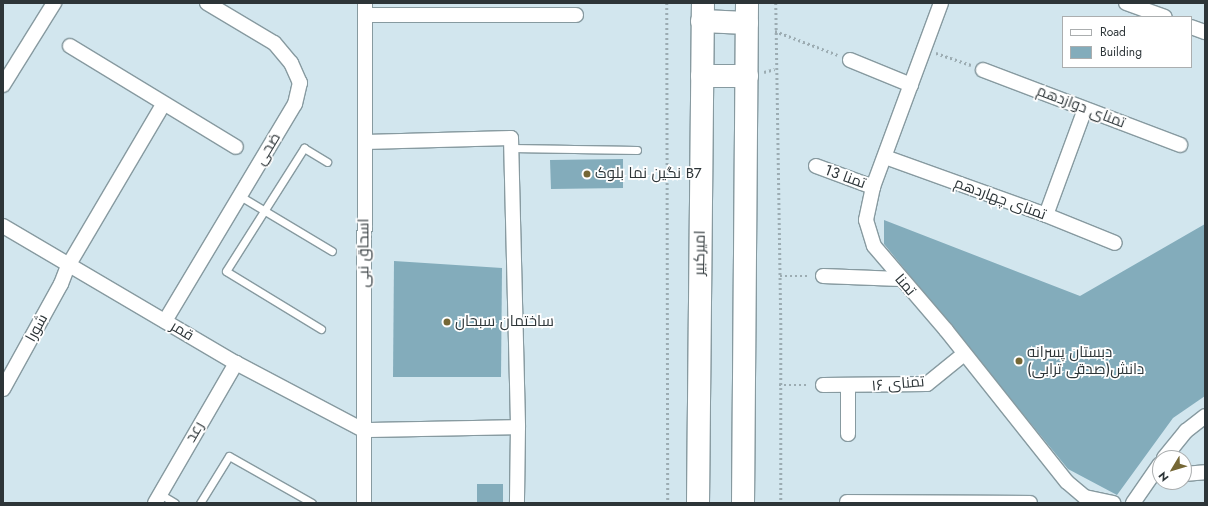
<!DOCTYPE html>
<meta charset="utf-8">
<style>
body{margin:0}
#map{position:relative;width:1208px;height:506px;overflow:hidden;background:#d2e6ee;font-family:Jost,Cairo,sans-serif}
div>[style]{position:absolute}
.building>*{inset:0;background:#83acbb}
.path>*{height:2.5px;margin-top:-1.25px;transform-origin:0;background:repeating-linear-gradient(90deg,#9cacb2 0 2px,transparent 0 5px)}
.roads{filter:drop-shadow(1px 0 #879aa0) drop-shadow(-1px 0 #879aa0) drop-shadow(0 1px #879aa0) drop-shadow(0 -1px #879aa0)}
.lane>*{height:7px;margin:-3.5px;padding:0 3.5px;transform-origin:3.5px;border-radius:3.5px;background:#fff}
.street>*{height:14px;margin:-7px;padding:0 7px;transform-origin:7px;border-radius:7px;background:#fff}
.primary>*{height:22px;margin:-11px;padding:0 11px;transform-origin:11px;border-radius:11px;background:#fff}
.dots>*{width:11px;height:11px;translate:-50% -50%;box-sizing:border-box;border:2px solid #fff;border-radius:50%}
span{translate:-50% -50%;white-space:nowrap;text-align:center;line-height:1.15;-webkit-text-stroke:3.5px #fff;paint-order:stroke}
.street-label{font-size:15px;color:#2d3538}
.poi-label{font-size:15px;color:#2d3538}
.left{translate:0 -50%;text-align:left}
.frame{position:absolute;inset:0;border:4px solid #2d3538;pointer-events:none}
.legend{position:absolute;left:1062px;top:16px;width:130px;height:52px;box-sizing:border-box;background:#fff;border:1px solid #abaeaf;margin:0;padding:5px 7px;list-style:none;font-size:12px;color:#2d3538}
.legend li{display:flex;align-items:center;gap:8px;height:20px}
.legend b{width:20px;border:1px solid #abaeaf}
.north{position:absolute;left:1152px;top:450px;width:40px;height:40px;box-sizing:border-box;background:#fff;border:1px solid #abaeaf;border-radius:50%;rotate:232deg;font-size:11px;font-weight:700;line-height:16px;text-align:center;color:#2d3538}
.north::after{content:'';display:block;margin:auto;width:14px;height:18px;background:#756735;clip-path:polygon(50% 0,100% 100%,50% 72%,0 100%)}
</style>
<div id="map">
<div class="building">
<i style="clip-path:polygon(623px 159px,623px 188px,551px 189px,550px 160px)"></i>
<i style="clip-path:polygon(884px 220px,1080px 296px,1205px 224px,1205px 396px,1173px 418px,1117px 495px,1068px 469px,884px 244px)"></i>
<i style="clip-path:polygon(394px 261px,502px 268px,501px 377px,393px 377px)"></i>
<i style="clip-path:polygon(477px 484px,503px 484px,503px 503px,477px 503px)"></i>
</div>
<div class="path">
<i style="left:667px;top:3px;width:500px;rotate:89.89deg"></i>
<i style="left:776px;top:3px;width:330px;rotate:89.1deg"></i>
<i style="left:781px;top:333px;width:170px;rotate:90deg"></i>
<i style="left:775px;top:31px;width:67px;rotate:20.9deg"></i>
<i style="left:936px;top:53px;width:37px;rotate:19deg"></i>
<i style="left:764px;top:72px;width:11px;rotate:-15deg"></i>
<i style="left:780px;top:276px;width:30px"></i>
<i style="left:779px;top:385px;width:30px"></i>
</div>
<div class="roads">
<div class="lane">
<i style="left:511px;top:148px;width:126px;rotate:0.9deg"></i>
<i style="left:240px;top:196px;width:107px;rotate:30.9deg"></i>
<i style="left:321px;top:329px;width:111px;rotate:-148.6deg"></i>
<i style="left:226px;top:271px;width:146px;rotate:-57.6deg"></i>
<i style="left:304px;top:148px;width:27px;rotate:31deg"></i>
<i style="left:160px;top:494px;width:17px;rotate:31deg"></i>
<i style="left:200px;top:503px;width:55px;rotate:-58.3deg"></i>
<i style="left:229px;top:456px;width:95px;rotate:29.5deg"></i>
</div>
<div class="street">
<i style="left:941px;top:3px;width:196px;rotate:110.3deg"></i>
<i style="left:873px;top:187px;width:34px;rotate:102deg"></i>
<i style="left:866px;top:220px;width:27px;rotate:73deg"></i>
<i style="left:874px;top:246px;width:111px;rotate:49.4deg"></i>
<i style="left:946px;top:330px;width:194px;rotate:51.5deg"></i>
<i style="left:1067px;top:482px;width:23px;rotate:40deg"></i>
<i style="left:1085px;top:497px;width:29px;rotate:12deg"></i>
<i style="left:1126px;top:3px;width:41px;rotate:19.7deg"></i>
<i style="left:365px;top:15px;width:211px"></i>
<i style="left:1191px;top:27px;width:15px;rotate:20deg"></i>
<i style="left:70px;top:46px;width:194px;rotate:31.3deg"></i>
<i style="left:850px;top:60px;width:66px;rotate:22.3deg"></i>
<i style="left:983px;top:70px;width:211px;rotate:20.8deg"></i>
<i style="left:3px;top:85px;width:97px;rotate:-58.1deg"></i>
<i style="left:365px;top:142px;width:146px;rotate:-1.6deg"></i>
<i style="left:511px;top:138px;width:289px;rotate:88.6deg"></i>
<i style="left:518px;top:427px;width:76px;rotate:90.8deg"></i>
<i style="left:885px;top:157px;width:171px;rotate:19.8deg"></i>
<i style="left:1046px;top:215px;width:74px;rotate:22.1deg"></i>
<i style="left:816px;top:166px;width:61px;rotate:20.2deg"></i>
<i style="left:1046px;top:215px;width:113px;rotate:-69.8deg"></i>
<i style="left:3px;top:226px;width:270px;rotate:30.5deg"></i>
<i style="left:236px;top:363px;width:144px;rotate:27.8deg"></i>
<i style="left:363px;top:430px;width:155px;rotate:-1.1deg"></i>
<i style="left:823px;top:276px;width:77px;rotate:2.2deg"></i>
<i style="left:165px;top:321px;width:253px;rotate:-59.1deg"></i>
<i style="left:295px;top:104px;width:22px;rotate:-77deg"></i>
<i style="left:300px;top:83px;width:22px;rotate:-114deg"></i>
<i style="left:291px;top:63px;width:26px;rotate:-130deg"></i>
<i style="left:274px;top:43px;width:78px;rotate:-149.2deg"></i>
<i style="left:823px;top:385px;width:104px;rotate:-0.6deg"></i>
<i style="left:927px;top:384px;width:48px;rotate:-39deg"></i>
<i style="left:3px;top:389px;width:120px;rotate:-61.1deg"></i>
<i style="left:61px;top:284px;width:19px;rotate:-69deg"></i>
<i style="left:68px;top:266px;width:187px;rotate:-59.5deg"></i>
<i style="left:848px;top:434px;width:47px;rotate:-90deg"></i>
<i style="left:1164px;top:458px;width:35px;rotate:-51deg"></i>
<i style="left:1186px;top:431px;width:24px;rotate:-38deg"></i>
<i style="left:1184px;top:474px;width:21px;rotate:-5deg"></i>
<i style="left:847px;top:502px;width:183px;rotate:0.3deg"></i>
<i style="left:155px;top:503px;width:162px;rotate:-59.9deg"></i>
<i style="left:364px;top:503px;width:500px;rotate:-89.89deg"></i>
<i style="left:1133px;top:503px;width:47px;rotate:-55.3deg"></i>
</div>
<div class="primary">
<i style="left:702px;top:21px;width:45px;rotate:2.5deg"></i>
<i style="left:702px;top:76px;width:45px"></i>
<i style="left:698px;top:503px;width:500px;rotate:-89.43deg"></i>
<i style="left:743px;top:503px;width:500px;rotate:-89.54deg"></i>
</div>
</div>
<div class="dots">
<i style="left:587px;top:174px;background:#756735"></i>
<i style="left:447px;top:322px;background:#756735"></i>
<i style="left:1019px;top:361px;background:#756735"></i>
</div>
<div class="street-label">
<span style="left:1081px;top:107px;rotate:21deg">تمنای دوازدهم</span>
<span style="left:268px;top:149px;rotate:-59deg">ضحی</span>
<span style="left:845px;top:177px;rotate:20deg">تمنا 13</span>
<span style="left:1000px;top:199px;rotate:20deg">تمنای چهاردهم</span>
<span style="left:364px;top:253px;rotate:-90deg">اسحاق نبی</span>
<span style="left:700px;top:253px;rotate:-89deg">امیرکبیر</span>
<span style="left:905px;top:285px;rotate:49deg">تمنا</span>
<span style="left:37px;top:328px;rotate:-61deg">شورا</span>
<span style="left:182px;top:331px;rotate:31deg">قمر</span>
<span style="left:898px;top:384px;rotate:-5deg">تمنای ۱۶</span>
<span style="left:195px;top:432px;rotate:-60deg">رعد</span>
</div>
<div class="poi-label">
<span class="left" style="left:595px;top:174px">نگین نما بلوک B7</span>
<span class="left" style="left:455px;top:322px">ساختمان سبحان</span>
<span class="left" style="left:1027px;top:361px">دبستان پسرانه<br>دانش(صدقی ترابی)</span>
</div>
<div class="frame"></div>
<ul class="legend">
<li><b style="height:5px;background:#fff"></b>Road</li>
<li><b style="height:11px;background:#83acbb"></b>Building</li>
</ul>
<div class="north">N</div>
</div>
